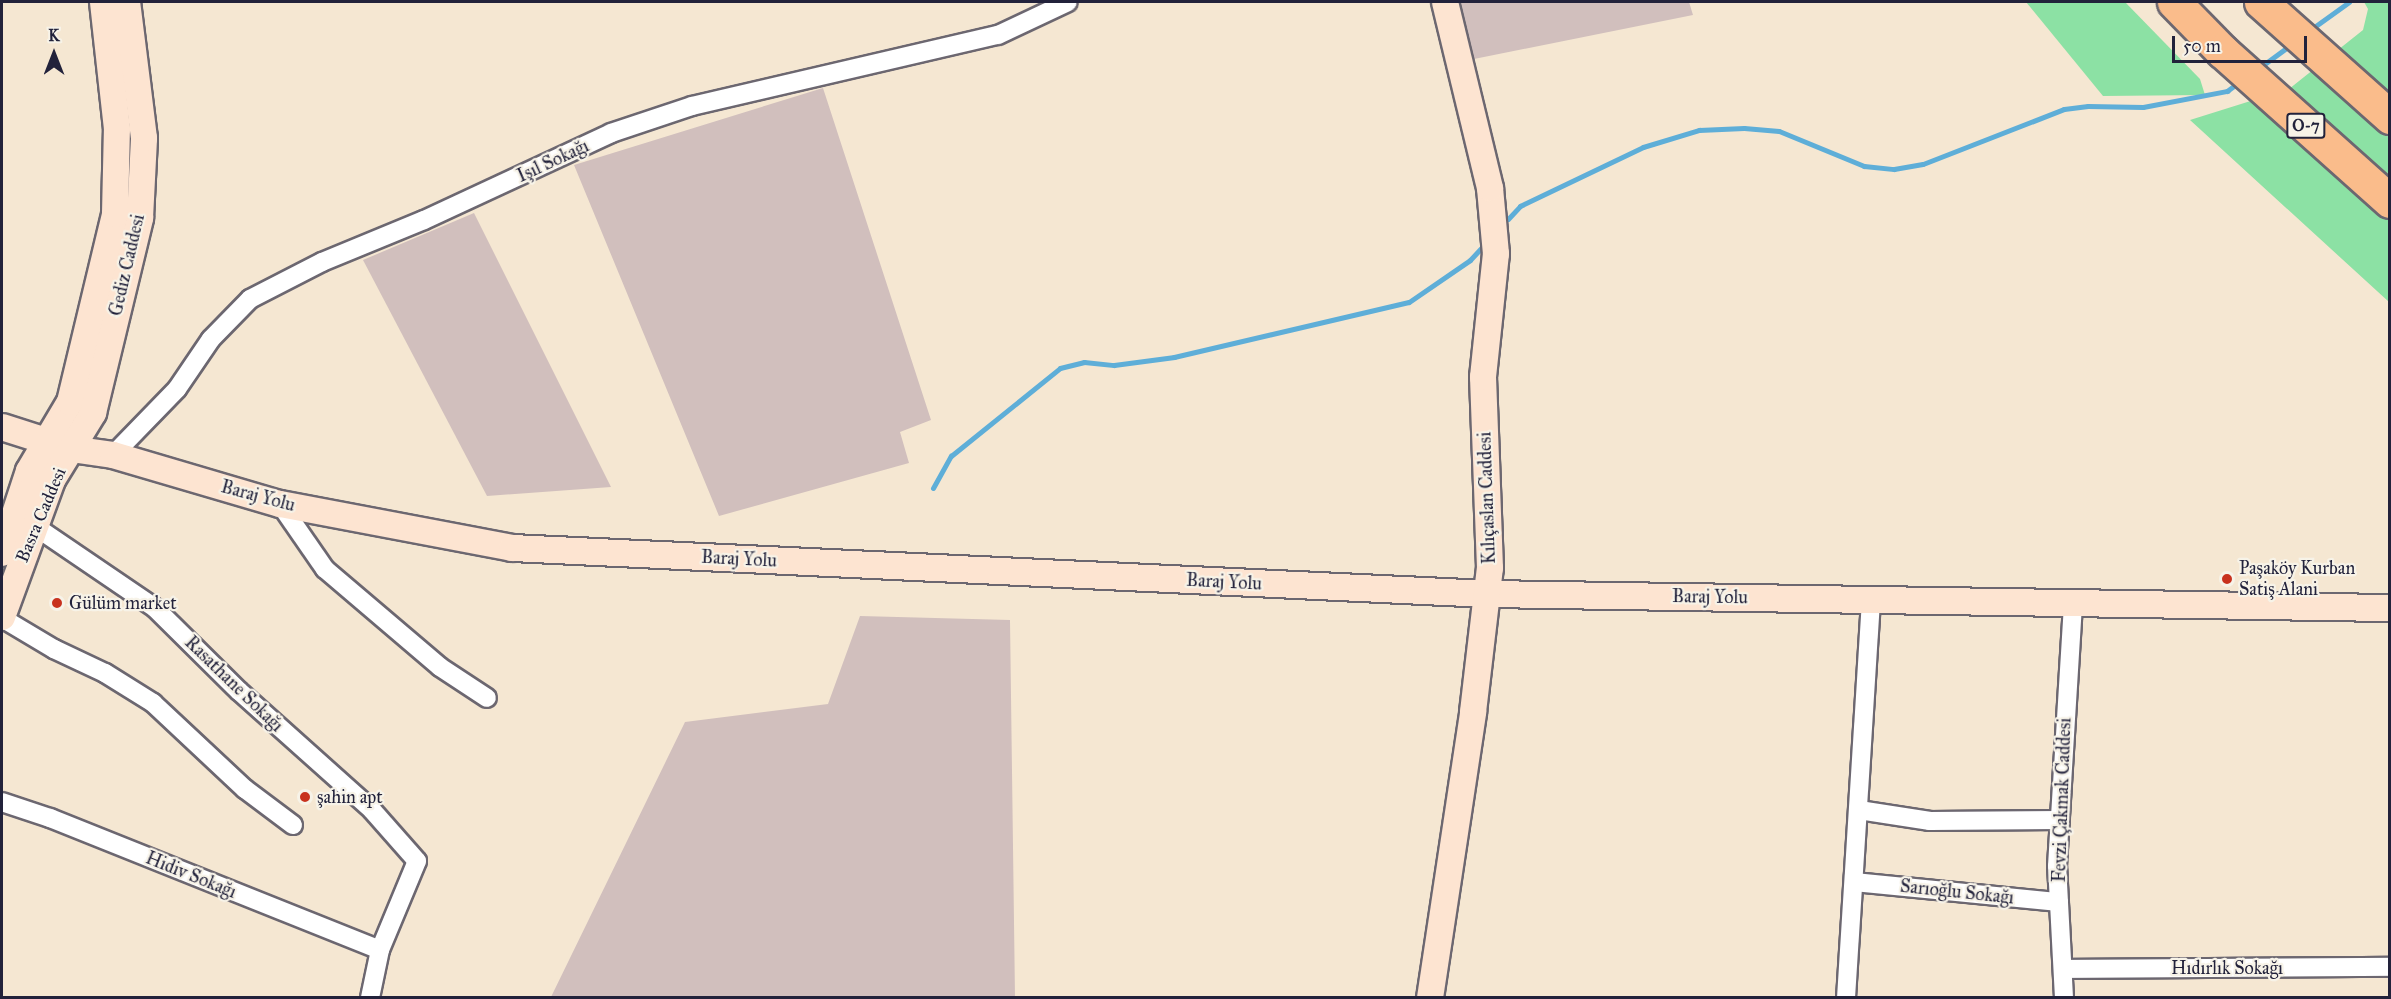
<!DOCTYPE html>
<meta charset="utf-8">
<style>
body{margin:0}
#map{position:relative;width:2391px;height:999px;overflow:hidden;background:#f5e7d2;font-family:"IM FELL Great Primer",serif}
div>[style]{position:absolute}
.industrial>*{inset:0;background:#d1bfbd}
.green>*{inset:0;background:#8ce1a4}
.stream>*{height:5px;margin:-2.5px;padding:0 2.5px;transform-origin:2.5px;border-radius:2.5px;background:#5eaed8}
.roads{filter:drop-shadow(2px 0 #6c6770) drop-shadow(-2px 0 #6c6770) drop-shadow(0 2px #6c6770) drop-shadow(0 -2px #6c6770)}
.street>*{height:18px;margin:-9px;padding:0 9px;transform-origin:9px;border-radius:9px;background:#fff}
.secondary>*{height:26px;margin:-13px;padding:0 13px;transform-origin:13px;border-radius:13px;background:#fde4d1}
.highway>*{height:33px;margin:-16.5px;padding:0 16.5px;transform-origin:16.5px;border-radius:16.5px;background:#fabc8b}
.dots>*{width:16px;height:16px;translate:-50% -50%;box-sizing:border-box;border:3px solid #f7f3e8;border-radius:50%}
span{translate:-50% -50%;white-space:nowrap;text-align:center;line-height:1.15;-webkit-text-stroke:4.5px #f7f3e8;paint-order:stroke}
.shield-label span{padding:2px 4px;background:#f7f3e8;border:2px solid;border-radius:4px;-webkit-text-stroke-width:0}
.shield-label{font-size:16px;color:#22223b;font-weight:700}
.street-label{font-size:18px;color:#22223b}
.poi-label{font-size:18px;color:#22223b}
.left{translate:0 -50%;text-align:left}
.frame{position:absolute;inset:0;border:3px solid #22223b;pointer-events:none}
.north{position:absolute;left:24px;top:24px;width:60px;height:60px;-webkit-text-stroke:4px #f7f3e8;paint-order:stroke;rotate:0deg;font-size:16px;font-weight:700;line-height:24px;text-align:center;color:#22223b}
.north::after{content:'';display:block;margin:auto;width:21px;height:27px;background:#22223b;clip-path:polygon(50% 0,100% 100%,50% 72%,0 100%)}
.scale{position:absolute;left:2172px;top:36px;width:135px;height:27px;box-sizing:border-box;border:3px solid #22223b;border-top:0;padding-left:8px;font-size:18px;line-height:21px;white-space:nowrap;color:#22223b;-webkit-text-stroke:4px #f7f3e8;paint-order:stroke}
</style>
<div id="map">
<div class="industrial">
<i style="clip-path:polygon(1457px 2px,1689px 2px,1693px 15px,1474px 59px)"></i>
<i style="clip-path:polygon(823px 88px,931px 420px,900px 432px,909px 463px,719px 516px,574px 165px)"></i>
<i style="clip-path:polygon(474px 213px,611px 487px,487px 496px,363px 260px)"></i>
<i style="clip-path:polygon(860px 616px,1010px 620px,1015px 997px,551px 997px,685px 722px,828px 704px)"></i>
</div>
<div class="green">
<i style="clip-path:polygon(2026px 2px,2125px 2px,2200px 79px,2205px 95px,2103px 96px)"></i>
<i style="clip-path:polygon(2364px 2px,2389px 2px,2389px 302px,2190px 120px,2289px 89px,2363px 30px,2368px 9px)"></i>
</div>
<div class="stream">
<i style="left:2310px;top:30px;width:48px;rotate:-35.7deg"></i>
<i style="left:2259px;top:68px;width:42px;rotate:-36.3deg"></i>
<i style="left:1508px;top:219px;width:18px;rotate:-47deg"></i>
<i style="left:1520px;top:206px;width:136px;rotate:-25.6deg"></i>
<i style="left:1643px;top:147px;width:59px;rotate:-16.9deg"></i>
<i style="left:1699px;top:130px;width:45px;rotate:-2.5deg"></i>
<i style="left:1744px;top:128px;width:35px;rotate:5deg"></i>
<i style="left:1779px;top:131px;width:92px;rotate:22.4deg"></i>
<i style="left:1864px;top:166px;width:30px;rotate:6deg"></i>
<i style="left:1894px;top:169px;width:29px;rotate:-10deg"></i>
<i style="left:1923px;top:164px;width:151px;rotate:-21.3deg"></i>
<i style="left:2064px;top:109px;width:24px;rotate:-7deg"></i>
<i style="left:2088px;top:106px;width:55px;rotate:1deg"></i>
<i style="left:2143px;top:107px;width:86px;rotate:-10.8deg"></i>
<i style="left:2227px;top:91px;width:15px;rotate:-37deg"></i>
<i style="left:933px;top:488px;width:37px;rotate:-61deg"></i>
<i style="left:951px;top:456px;width:140px;rotate:-38.9deg"></i>
<i style="left:1060px;top:368px;width:25px;rotate:-14deg"></i>
<i style="left:1084px;top:362px;width:30px;rotate:6deg"></i>
<i style="left:1114px;top:365px;width:61px;rotate:-7.6deg"></i>
<i style="left:1174px;top:357px;width:241px;rotate:-13.2deg"></i>
<i style="left:1409px;top:302px;width:74px;rotate:-34.5deg"></i>
<i style="left:1470px;top:260px;width:16px;rotate:-47deg"></i>
</div>
<div class="roads">
<div class="street">
<i style="left:113px;top:455px;width:92px;rotate:-45.9deg"></i>
<i style="left:177px;top:389px;width:60px;rotate:-55.8deg"></i>
<i style="left:211px;top:339px;width:56px;rotate:-45.7deg"></i>
<i style="left:250px;top:299px;width:81px;rotate:-27.2deg"></i>
<i style="left:322px;top:262px;width:110px;rotate:-22.4deg"></i>
<i style="left:424px;top:220px;width:206px;rotate:-24.9deg"></i>
<i style="left:611px;top:133px;width:85px;rotate:-18.4deg"></i>
<i style="left:692px;top:106px;width:314px;rotate:-13.1deg"></i>
<i style="left:998px;top:35px;width:77px;rotate:-25.2deg"></i>
<i style="left:280px;top:504px;width:79px;rotate:55.3deg"></i>
<i style="left:325px;top:569px;width:151px;rotate:40.4deg"></i>
<i style="left:440px;top:667px;width:56px;rotate:33.4deg"></i>
<i style="left:33px;top:525px;width:148px;rotate:34.2deg"></i>
<i style="left:155px;top:608px;width:118px;rotate:44.7deg"></i>
<i style="left:239px;top:691px;width:178px;rotate:41.8deg"></i>
<i style="left:372px;top:810px;width:68px;rotate:48.6deg"></i>
<i style="left:417px;top:861px;width:96px;rotate:112.6deg"></i>
<i style="left:380px;top:950px;width:49px;rotate:101.8deg"></i>
<i style="left:2px;top:618px;width:61px;rotate:30.8deg"></i>
<i style="left:54px;top:649px;width:56px;rotate:25.2deg"></i>
<i style="left:105px;top:673px;width:57px;rotate:32deg"></i>
<i style="left:153px;top:703px;width:126px;rotate:43.1deg"></i>
<i style="left:245px;top:789px;width:60px;rotate:36.9deg"></i>
<i style="left:2px;top:802px;width:51px;rotate:18.4deg"></i>
<i style="left:50px;top:818px;width:355px;rotate:21.8deg"></i>
<i style="left:1859px;top:810px;width:72px;rotate:8.8deg"></i>
<i style="left:1930px;top:821px;width:129px;rotate:-0.4deg"></i>
<i style="left:1854px;top:882px;width:206px;rotate:5.6deg"></i>
<i style="left:2064px;top:969px;width:326px;rotate:-0.4deg"></i>
<i style="left:1846px;top:998px;width:399px;rotate:-86.4deg"></i>
<i style="left:2064px;top:998px;width:132px;rotate:-93deg"></i>
<i style="left:2057px;top:866px;width:263px;rotate:-86.5deg"></i>
</div>
<div class="secondary">
<i style="left:2px;top:427px;width:72px;rotate:17.7deg"></i>
<i style="left:71px;top:449px;width:42px;rotate:8.1deg"></i>
<i style="left:113px;top:455px;width:174px;rotate:16.4deg"></i>
<i style="left:280px;top:504px;width:236px;rotate:10.7deg"></i>
<i style="left:512px;top:548px;width:976px;rotate:2.7deg"></i>
<i style="left:1487px;top:594px;width:903px;rotate:0.89deg"></i>
<i style="left:2px;top:553px;width:86px;rotate:-71.8deg"></i>
<i style="left:29px;top:471px;width:80px;rotate:-59.3deg"></i>
<i style="left:70px;top:402px;width:193px;rotate:-76.5deg"></i>
<i style="left:115px;top:214px;width:85px;rotate:-88.7deg"></i>
<i style="left:117px;top:129px;width:128px;rotate:-96.3deg"></i>
<i style="left:2px;top:617px;width:146px;rotate:-69.9deg"></i>
<i style="left:52px;top:480px;width:79px;rotate:-58.5deg"></i>
<i style="left:93px;top:413px;width:201px;rotate:-76.4deg"></i>
<i style="left:140px;top:218px;width:80px;rotate:-87.1deg"></i>
<i style="left:144px;top:138px;width:137px;rotate:-97.1deg"></i>
<i style="left:1430px;top:998px;width:289px;rotate:-81.4deg"></i>
<i style="left:1473px;top:712px;width:145px;rotate:-83.3deg"></i>
<i style="left:1490px;top:568px;width:191px;rotate:-92.1deg"></i>
<i style="left:1483px;top:377px;width:124px;rotate:-84deg"></i>
<i style="left:1496px;top:254px;width:66px;rotate:-95.2deg"></i>
<i style="left:1490px;top:188px;width:191px;rotate:-103.6deg"></i>
</div>
<div class="highway">
<i style="left:2174px;top:2px;width:69px;rotate:45.6deg"></i>
<i style="left:2222px;top:51px;width:225px;rotate:41.8deg"></i>
<i style="left:2261px;top:2px;width:173px;rotate:41.7deg"></i>
</div>
</div>
<div class="dots">
<i style="left:2227px;top:579px;background:#c8321e"></i>
<i style="left:57px;top:603px;background:#c8321e"></i>
<i style="left:305px;top:797px;background:#c8321e"></i>
</div>
<div class="shield-label">
<span style="left:2306px;top:126px">O-7</span>
</div>
<div class="street-label">
<span style="left:553px;top:161px;rotate:-25deg">Işıl Sokağı</span>
<span style="left:127px;top:265px;rotate:-77deg">Gediz Caddesi</span>
<span style="left:258px;top:496px;rotate:15deg">Baraj Yolu</span>
<span style="left:1487px;top:498px;rotate:-92deg">Kılıçaslan Caddesi</span>
<span style="left:41px;top:515px;rotate:-67deg">Basra Caddesi</span>
<span style="left:739px;top:559px;rotate:3deg">Baraj Yolu</span>
<span style="left:1224px;top:582px;rotate:3deg">Baraj Yolu</span>
<span style="left:1710px;top:597px;rotate:1deg">Baraj Yolu</span>
<span style="left:234px;top:684px;rotate:44deg">Rasathane Sokağı</span>
<span style="left:2062px;top:800px;rotate:-88deg">Fevzi Çakmak Caddesi</span>
<span style="left:191px;top:875px;rotate:22deg">Hidiv Sokağı</span>
<span style="left:1957px;top:892px;rotate:6deg">Sarıoğlu Sokağı</span>
<span style="left:2227px;top:968px">Hıdırlık Sokağı</span>
</div>
<div class="poi-label">
<span class="left" style="left:2239px;top:579px">Paşaköy Kurban<br>Satiş Alani</span>
<span class="left" style="left:69px;top:603px">Gülüm market</span>
<span class="left" style="left:317px;top:797px">şahin apt</span>
</div>
<div class="frame"></div>
<div class="north">K</div>
<div class="scale">50 m</div>
</div>
